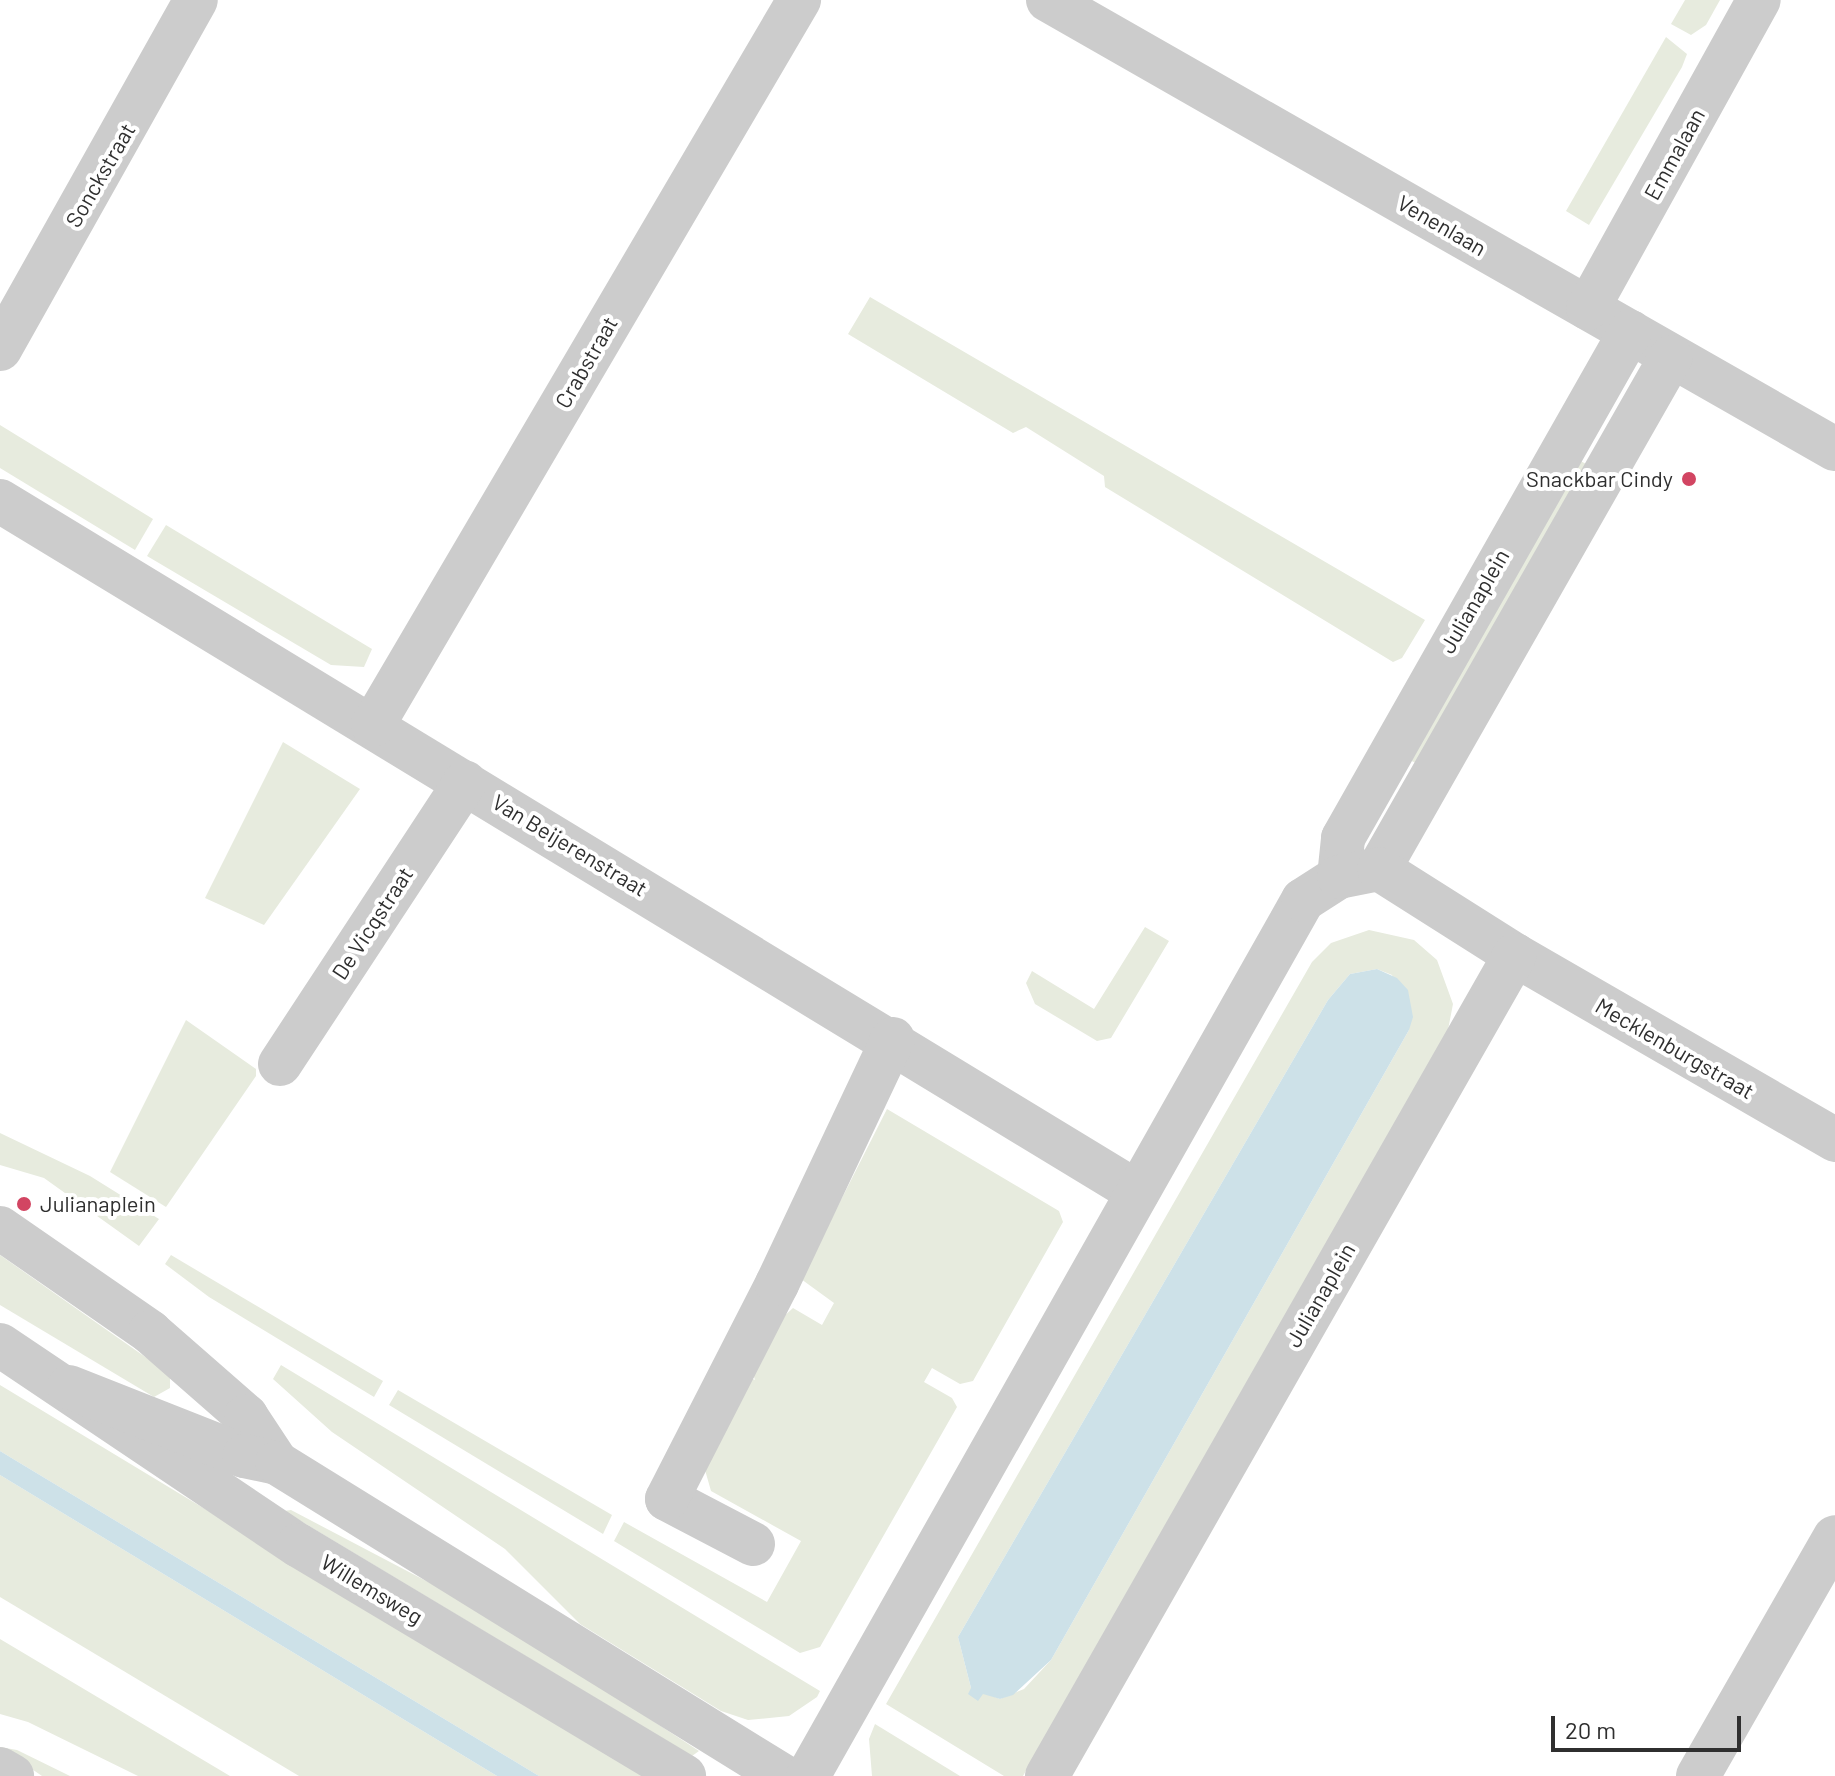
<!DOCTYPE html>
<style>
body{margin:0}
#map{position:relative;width:1835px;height:1776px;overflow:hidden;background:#fff;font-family:Barlow,sans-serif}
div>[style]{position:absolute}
.green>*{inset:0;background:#e7ebde}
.water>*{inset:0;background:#cde1e8}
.minor>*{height:44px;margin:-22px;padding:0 22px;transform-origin:22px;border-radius:22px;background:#ccc}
.dots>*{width:22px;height:22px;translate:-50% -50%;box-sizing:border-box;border:4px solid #fff;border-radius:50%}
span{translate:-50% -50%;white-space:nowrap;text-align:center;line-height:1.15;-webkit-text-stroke:8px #fff;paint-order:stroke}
.street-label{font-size:22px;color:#2f2f2f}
.poi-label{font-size:22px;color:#2f2f2f}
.right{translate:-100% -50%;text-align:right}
.left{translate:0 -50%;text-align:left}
.scale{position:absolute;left:1551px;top:1716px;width:190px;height:36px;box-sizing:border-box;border:4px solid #2f2f2f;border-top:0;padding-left:10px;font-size:24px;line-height:28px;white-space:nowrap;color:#2f2f2f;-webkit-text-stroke:6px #fff;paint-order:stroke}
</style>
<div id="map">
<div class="green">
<i style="clip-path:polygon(1685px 0,1720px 0,1706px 25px,1691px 35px,1671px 24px)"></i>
<i style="clip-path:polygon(1666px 37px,1687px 54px,1682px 67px,1589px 225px,1566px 211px)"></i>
<i style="clip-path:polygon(870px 297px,1425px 620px,1402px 658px,1393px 662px,1105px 487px,1104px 476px,1026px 427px,1013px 433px,848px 334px)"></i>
<i style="clip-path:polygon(0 425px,153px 519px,135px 550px,0 468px)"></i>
<i style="clip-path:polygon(1575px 458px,1588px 465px,1418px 764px,1405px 758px)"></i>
<i style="clip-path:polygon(166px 525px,372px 649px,364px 667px,331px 665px,147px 556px)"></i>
<i style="clip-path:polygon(283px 742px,360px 789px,264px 925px,205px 898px)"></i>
<i style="clip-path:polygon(1145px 927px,1169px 941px,1111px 1038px,1097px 1041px,1035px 1004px,1026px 983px,1032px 971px,1094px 1009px)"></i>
<i style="clip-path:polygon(evenodd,1369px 930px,1414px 940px,1437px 960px,1453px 1004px,1447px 1035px,1023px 1776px,1004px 1776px,886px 1704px,1312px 962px,1331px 943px,1369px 930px,1377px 969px,1392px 975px,1409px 1030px,1051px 1660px,1024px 1689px,1000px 1699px,971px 1688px,958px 1637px,1328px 1000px,1350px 974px,1377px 969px)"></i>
<i style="clip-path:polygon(186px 1020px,256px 1069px,256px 1076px,166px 1207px,110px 1172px)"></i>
<i style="clip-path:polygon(887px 1109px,1059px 1211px,1063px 1222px,973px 1381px,960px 1384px,932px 1368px,924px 1382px,952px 1398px,957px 1407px,820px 1647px,800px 1653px,614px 1541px,624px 1522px,767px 1602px,801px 1541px,711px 1491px,705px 1470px,751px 1378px,755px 1380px,753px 1374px,781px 1319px,793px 1308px,822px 1325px,834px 1303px,801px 1279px)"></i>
<i style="clip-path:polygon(0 1133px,90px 1176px,159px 1219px,139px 1246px,44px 1178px,0 1165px)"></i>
<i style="clip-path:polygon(0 1255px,161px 1368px,170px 1377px,170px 1388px,154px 1397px,0 1305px)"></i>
<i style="clip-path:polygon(171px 1255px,383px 1381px,374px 1397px,209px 1297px,165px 1264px)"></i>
<i style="clip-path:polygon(281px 1365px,820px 1691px,817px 1697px,789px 1716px,748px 1720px,721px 1711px,580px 1624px,505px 1549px,332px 1432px,273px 1379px)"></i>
<i style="clip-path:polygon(0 1385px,114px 1454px,647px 1776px,539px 1776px,0 1451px)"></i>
<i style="clip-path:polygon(398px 1390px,612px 1515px,603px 1534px,389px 1405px)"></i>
<i style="clip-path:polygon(0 1475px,497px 1776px,299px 1776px,0 1597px)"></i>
<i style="clip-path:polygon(291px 1510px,489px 1614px,699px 1751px,692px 1756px,284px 1511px)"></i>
<i style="clip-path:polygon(0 1639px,230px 1776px,138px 1776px,28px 1722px,0 1714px)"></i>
<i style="clip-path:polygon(875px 1724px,960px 1776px,872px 1776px,869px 1739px)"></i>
<i style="clip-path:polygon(0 1747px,17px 1750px,70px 1776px,42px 1776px)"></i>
</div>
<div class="water">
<i style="clip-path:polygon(1377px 969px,1397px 978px,1408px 990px,1413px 1017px,1409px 1030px,1051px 1660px,1013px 1695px,1000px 1699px,983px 1694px,978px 1701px,968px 1694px,971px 1688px,958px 1637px,1328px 1000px,1350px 974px)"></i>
<i style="clip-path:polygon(0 1451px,539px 1776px,497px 1776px,0 1475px)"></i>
</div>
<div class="minor">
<i style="left:1048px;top:0;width:906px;rotate:29.71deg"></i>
<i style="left:1588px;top:308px;width:352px;rotate:-61deg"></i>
<i style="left:0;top:349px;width:400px;rotate:-60.7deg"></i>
<i style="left:0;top:501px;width:1331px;rotate:31.29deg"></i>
<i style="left:373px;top:725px;width:841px;rotate:-59.56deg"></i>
<i style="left:1379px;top:869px;width:589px;rotate:-60.3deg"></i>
<i style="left:1339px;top:877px;width:39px;rotate:-84deg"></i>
<i style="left:1343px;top:838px;width:582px;rotate:-60.44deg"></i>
<i style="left:280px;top:1064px;width:337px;rotate:-56.7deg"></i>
<i style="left:0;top:1228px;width:183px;rotate:34.7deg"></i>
<i style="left:150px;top:1332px;width:128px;rotate:41.2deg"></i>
<i style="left:246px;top:1416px;width:56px;rotate:56.6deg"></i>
<i style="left:0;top:1345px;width:359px;rotate:33.9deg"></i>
<i style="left:298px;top:1545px;width:450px;rotate:30.9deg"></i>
<i style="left:69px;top:1387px;width:188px;rotate:21.5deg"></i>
<i style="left:244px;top:1456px;width:34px;rotate:12deg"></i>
<i style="left:277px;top:1463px;width:595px;rotate:31.74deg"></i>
<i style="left:753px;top:1544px;width:97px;rotate:-152.4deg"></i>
<i style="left:667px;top:1499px;width:242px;rotate:-62.9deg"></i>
<i style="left:777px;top:1284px;width:271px;rotate:-64.7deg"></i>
<i style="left:0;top:1769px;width:14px;rotate:30deg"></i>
<i style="left:808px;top:1776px;width:1006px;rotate:-60.53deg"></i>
<i style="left:1303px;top:900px;width:43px;rotate:-32.6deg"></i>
<i style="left:1339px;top:877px;width:41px;rotate:-11.3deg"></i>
<i style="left:1379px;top:869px;width:161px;rotate:32.3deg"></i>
<i style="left:1515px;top:955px;width:370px;rotate:30deg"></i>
<i style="left:1047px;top:1776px;width:945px;rotate:-60.32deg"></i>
<i style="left:1698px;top:1776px;width:275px;rotate:-60.2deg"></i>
</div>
<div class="dots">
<i style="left:1689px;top:479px;background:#d24562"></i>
<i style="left:24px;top:1204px;background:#d24562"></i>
</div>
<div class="street-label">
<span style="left:1674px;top:154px;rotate:-61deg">Emmalaan</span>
<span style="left:100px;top:175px;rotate:-60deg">Sonckstraat</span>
<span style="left:1442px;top:225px;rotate:30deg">Venenlaan</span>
<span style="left:586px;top:362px;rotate:-60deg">Crabstraat</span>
<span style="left:1474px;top:601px;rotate:-60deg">Julianaplein</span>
<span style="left:570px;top:845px;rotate:31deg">Van Beijerenstraat</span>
<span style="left:372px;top:923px;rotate:-57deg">De Vicqstraat</span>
<span style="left:1675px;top:1048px;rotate:30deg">Mecklenburgstraat</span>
<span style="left:1320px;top:1295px;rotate:-60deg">Julianaplein</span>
<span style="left:372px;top:1589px;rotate:31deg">Willemsweg</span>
</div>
<div class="poi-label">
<span class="right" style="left:1673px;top:479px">Snackbar Cindy</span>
<span class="left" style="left:40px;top:1204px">Julianaplein</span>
</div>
<div class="scale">20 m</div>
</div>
